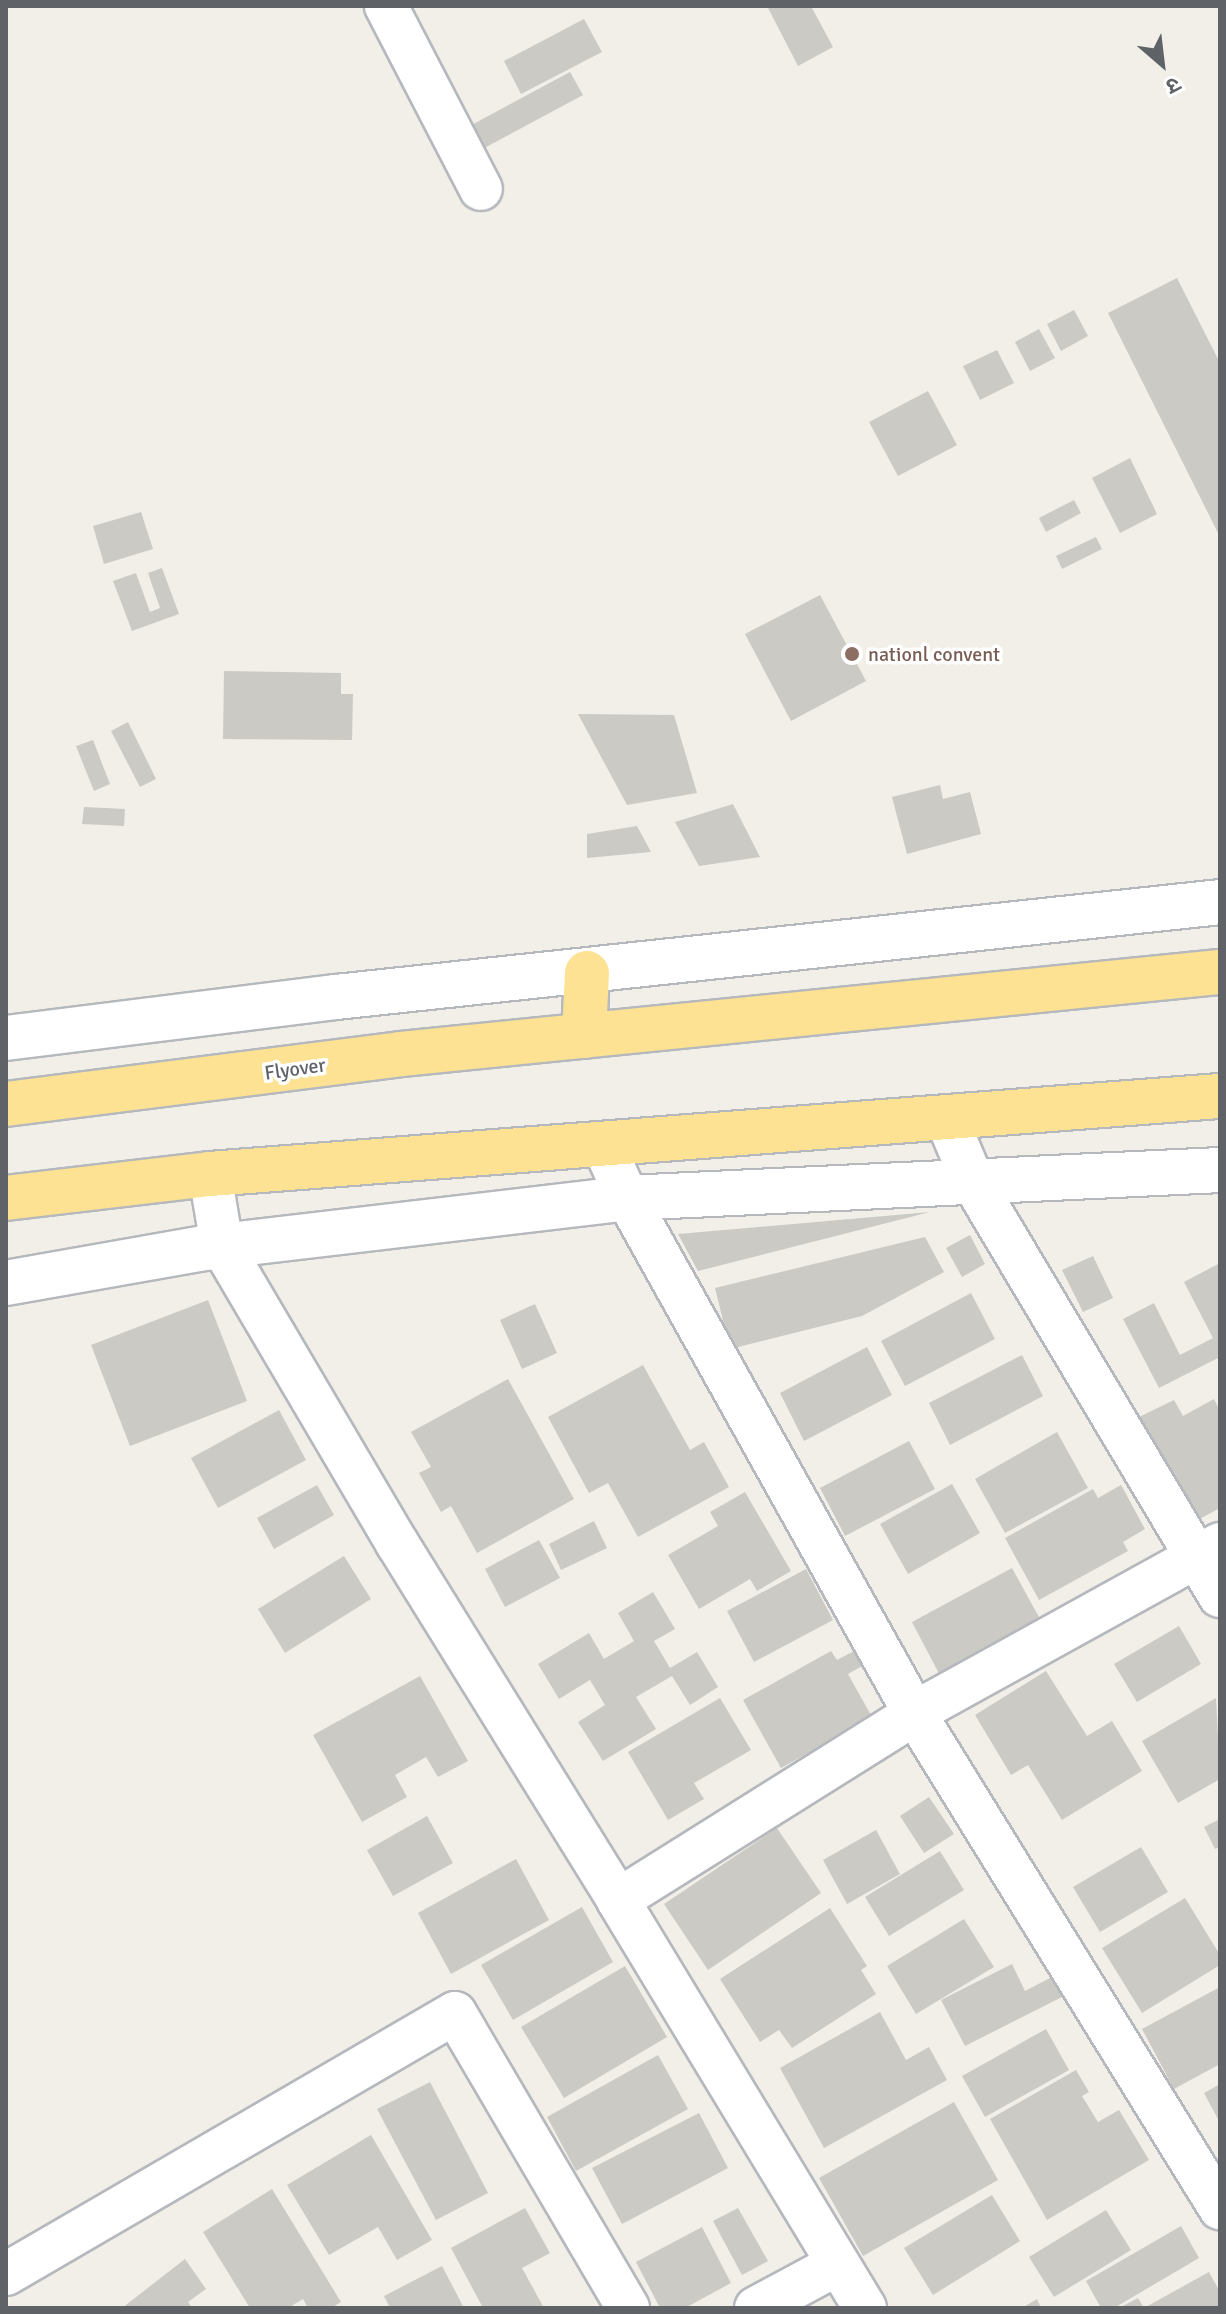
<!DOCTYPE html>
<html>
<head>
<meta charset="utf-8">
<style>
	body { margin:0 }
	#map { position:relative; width:1226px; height:2314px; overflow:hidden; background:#f1efe8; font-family:Signika,"Noto Sans Devanagari",sans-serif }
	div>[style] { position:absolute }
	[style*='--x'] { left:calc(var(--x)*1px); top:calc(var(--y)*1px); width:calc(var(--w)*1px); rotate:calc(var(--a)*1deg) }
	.building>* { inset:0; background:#cccac5 }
	.roads { filter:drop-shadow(2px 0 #b5b8bc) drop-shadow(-2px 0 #b5b8bc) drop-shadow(0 2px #b5b8bc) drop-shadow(0 -2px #b5b8bc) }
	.street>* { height:42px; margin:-21px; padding:0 21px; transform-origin:21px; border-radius:21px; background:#fff }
	.secondary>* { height:44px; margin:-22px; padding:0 22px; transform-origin:22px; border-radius:22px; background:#fff }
	.highway>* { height:44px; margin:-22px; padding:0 22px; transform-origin:22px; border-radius:22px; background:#fde293 }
	.dots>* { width:22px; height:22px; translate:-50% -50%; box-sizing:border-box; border:4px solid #fff; border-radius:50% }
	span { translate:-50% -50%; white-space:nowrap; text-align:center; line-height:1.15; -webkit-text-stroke:7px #fff; paint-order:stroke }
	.education-label { font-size:20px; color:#785e54 }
	.left { translate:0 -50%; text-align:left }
	.street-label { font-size:20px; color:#5f6368 }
	.frame { position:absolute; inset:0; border:8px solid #5f6368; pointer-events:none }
	.north { position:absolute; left:1122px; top:24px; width:80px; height:80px; -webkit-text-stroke:6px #fff; paint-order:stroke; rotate:152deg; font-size:22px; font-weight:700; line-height:32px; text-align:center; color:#5f6368 }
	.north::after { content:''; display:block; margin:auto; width:28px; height:36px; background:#5f6368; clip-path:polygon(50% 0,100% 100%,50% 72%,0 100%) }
</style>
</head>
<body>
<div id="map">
	<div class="building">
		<i style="clip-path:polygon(767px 6px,811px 6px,833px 47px,798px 66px)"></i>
		<i style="clip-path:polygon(584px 19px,602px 52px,521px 94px,504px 61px)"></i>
		<i style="clip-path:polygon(570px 72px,583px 95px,477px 152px,464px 129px)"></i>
		<i style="clip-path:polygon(1177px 278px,1220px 363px,1220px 537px,1108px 313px)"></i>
		<i style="clip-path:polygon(1074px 310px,1088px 336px,1061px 351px,1047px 324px)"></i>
		<i style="clip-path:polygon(1039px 329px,1055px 358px,1030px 371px,1015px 342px)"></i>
		<i style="clip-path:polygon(997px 350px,1014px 383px,980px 400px,963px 366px)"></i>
		<i style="clip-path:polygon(928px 391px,957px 445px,898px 476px,869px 422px)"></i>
		<i style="clip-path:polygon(1130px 458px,1157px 514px,1120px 533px,1092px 478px)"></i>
		<i style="clip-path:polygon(1074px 500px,1081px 513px,1046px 532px,1039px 518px)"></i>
		<i style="clip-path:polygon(141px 512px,153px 549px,104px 564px,93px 526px)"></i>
		<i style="clip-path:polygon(1096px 537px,1102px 549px,1062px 569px,1056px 556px)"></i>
		<i style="clip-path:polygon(162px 568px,179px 614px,132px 631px,113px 581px,136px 573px,150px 612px,160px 608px,148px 573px)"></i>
		<i style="clip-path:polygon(820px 595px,866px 681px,791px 721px,745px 634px)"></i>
		<i style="clip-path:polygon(224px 671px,341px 673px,341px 694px,353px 694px,352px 740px,223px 739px)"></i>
		<i style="clip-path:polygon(578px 714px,674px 715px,697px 793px,627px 805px)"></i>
		<i style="clip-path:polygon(128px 722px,156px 779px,140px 787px,111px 731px)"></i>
		<i style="clip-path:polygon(93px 740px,110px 784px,94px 791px,76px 746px)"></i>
		<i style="clip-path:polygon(940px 785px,943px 799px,970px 792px,981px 834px,907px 854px,892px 797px)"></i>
		<i style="clip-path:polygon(733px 804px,760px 857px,699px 866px,675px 822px)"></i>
		<i style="clip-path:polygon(84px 807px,125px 809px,124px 826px,82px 824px)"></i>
		<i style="clip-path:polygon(637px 826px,651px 852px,587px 858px,587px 834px)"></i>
		<i style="clip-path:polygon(930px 1212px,698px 1271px,678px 1234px)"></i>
		<i style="clip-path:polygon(970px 1235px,985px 1264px,962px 1277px,946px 1248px)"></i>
		<i style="clip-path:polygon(925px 1237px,944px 1272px,862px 1316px,730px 1349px,715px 1288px)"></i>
		<i style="clip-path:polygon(1093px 1256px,1113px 1298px,1083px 1312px,1062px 1270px)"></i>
		<i style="clip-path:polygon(1220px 1263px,1220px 1357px,1159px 1388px,1123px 1319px,1154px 1303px,1180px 1355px,1213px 1338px,1184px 1282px)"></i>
		<i style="clip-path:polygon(971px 1293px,995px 1339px,905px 1386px,881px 1341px)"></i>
		<i style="clip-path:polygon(208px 1300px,247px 1401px,130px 1446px,91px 1345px)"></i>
		<i style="clip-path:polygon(535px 1304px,557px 1353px,522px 1369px,500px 1320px)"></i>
		<i style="clip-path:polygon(867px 1347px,892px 1395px,804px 1441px,780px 1393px)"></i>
		<i style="clip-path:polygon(1022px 1355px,1043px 1396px,950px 1445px,929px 1403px)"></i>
		<i style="clip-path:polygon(643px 1365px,690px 1450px,704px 1442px,729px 1487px,638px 1537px,608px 1483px,589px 1493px,548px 1417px)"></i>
		<i style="clip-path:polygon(508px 1379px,574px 1499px,477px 1553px,451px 1506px,441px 1512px,419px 1473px,431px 1467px,411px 1432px)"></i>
		<i style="clip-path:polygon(1214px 1399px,1220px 1411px,1220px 1508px,1194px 1522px,1139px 1417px,1174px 1400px,1183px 1416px)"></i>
		<i style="clip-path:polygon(279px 1410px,306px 1460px,218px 1508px,191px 1458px)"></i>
		<i style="clip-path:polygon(1057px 1432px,1088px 1488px,1005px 1533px,975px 1479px)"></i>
		<i style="clip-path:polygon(909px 1441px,935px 1489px,845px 1536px,820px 1488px)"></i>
		<i style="clip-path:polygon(952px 1484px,980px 1533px,908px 1574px,880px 1524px)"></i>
		<i style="clip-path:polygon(317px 1485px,334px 1515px,274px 1549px,257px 1518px)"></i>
		<i style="clip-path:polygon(1121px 1485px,1145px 1529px,1123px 1542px,1128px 1551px,1039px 1600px,1005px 1538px,1093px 1489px,1098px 1498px)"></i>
		<i style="clip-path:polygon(745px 1492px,791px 1571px,757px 1591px,750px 1579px,699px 1609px,668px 1555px,718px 1526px,710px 1512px)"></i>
		<i style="clip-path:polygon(594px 1521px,607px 1548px,561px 1570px,549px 1544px)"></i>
		<i style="clip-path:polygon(539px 1540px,560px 1578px,505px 1607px,485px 1569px)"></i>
		<i style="clip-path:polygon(344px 1556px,371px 1599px,285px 1653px,258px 1609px)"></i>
		<i style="clip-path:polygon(1012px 1568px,1046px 1630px,945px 1685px,912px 1622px)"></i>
		<i style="clip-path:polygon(806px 1569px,833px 1620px,754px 1662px,727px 1611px)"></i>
		<i style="clip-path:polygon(653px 1592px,675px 1629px,654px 1641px,670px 1668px,697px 1652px,718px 1687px,690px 1705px,672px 1676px,636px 1697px,656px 1729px,603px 1761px,578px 1722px,605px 1705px,590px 1680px,559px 1699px,538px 1664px,589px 1633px,604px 1659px,634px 1641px,618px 1613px)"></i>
		<i style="clip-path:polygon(1179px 1626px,1201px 1664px,1137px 1702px,1114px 1664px)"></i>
		<i style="clip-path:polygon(831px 1651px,837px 1660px,854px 1651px,862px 1666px,848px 1674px,872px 1717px,781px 1768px,743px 1700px)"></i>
		<i style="clip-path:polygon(1046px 1671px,1087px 1736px,1112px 1721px,1142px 1771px,1062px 1820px,1028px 1765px,1011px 1775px,975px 1715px)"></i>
		<i style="clip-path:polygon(420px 1676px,468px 1761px,438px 1777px,426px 1757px,395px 1775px,407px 1797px,362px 1822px,313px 1735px)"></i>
		<i style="clip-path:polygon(720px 1698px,751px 1750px,694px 1783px,704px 1799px,668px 1820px,628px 1752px)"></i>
		<i style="clip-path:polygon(1216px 1698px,1220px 1779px,1178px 1803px,1142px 1741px)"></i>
		<i style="clip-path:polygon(929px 1797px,954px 1834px,924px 1853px,900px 1816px)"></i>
		<i style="clip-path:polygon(427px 1816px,453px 1863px,393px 1896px,367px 1850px)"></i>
		<i style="clip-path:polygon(1220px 1819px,1220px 1847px,1215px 1849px,1204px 1827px)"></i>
		<i style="clip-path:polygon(777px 1828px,821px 1893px,708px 1970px,664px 1904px)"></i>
		<i style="clip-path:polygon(876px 1830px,900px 1874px,847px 1904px,823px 1860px)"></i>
		<i style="clip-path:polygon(1141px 1847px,1168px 1892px,1100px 1932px,1073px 1887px)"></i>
		<i style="clip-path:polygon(940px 1851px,964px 1890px,889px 1936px,865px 1897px)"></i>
		<i style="clip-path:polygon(516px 1859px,549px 1920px,451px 1974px,418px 1913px)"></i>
		<i style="clip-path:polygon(1185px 1898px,1220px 1955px,1220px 1965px,1142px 2013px,1102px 1948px)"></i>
		<i style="clip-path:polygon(582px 1907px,613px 1962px,513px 2020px,481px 1965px)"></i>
		<i style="clip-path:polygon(830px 1908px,867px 1966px,861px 1970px,876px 1994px,792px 2048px,779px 2030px,760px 2042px,720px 1979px)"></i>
		<i style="clip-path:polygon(964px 1919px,994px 1967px,916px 2014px,887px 1966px)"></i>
		<i style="clip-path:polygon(1012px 1964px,1025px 1991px,1052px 1977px,1062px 1997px,965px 2046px,941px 2000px)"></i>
		<i style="clip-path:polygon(625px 1966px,667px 2037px,564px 2098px,521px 2027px)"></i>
		<i style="clip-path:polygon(1220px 1987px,1220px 2064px,1174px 2089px,1142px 2029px)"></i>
		<i style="clip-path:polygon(880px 2012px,906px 2060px,929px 2047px,947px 2080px,824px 2148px,780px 2068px)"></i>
		<i style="clip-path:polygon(1046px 2029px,1069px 2070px,985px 2117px,962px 2076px)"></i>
		<i style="clip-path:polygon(658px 2055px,688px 2109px,576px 2171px,547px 2117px)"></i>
		<i style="clip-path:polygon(1076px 2070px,1089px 2092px,1082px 2096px,1098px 2122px,1119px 2110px,1149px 2160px,1047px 2220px,990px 2119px)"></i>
		<i style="clip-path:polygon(430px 2082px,488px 2193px,436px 2220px,377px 2109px)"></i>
		<i style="clip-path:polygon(1220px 2084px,1220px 2123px,1204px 2093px)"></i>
		<i style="clip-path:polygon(954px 2102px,998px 2180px,863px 2256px,819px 2178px)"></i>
		<i style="clip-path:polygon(699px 2113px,728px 2168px,622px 2224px,592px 2168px)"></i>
		<i style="clip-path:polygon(371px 2135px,432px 2240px,397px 2260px,378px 2227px,329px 2255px,287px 2185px)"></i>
		<i style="clip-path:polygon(272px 2189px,341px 2302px,331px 2308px,308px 2308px,303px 2299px,288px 2308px,250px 2308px,203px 2232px)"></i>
		<i style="clip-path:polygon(992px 2195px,1020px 2241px,933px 2295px,904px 2248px)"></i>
		<i style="clip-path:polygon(525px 2208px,550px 2253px,522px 2268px,544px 2308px,483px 2308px,451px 2248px)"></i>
		<i style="clip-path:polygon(738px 2208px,768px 2261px,742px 2275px,713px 2221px)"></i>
		<i style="clip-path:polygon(1106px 2210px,1131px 2250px,1054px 2297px,1029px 2257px)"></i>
		<i style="clip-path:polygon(1181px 2226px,1199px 2258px,1114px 2308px,1101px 2308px,1086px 2281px)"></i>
		<i style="clip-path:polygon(702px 2227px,731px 2283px,685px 2308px,660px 2308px,636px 2262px)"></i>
		<i style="clip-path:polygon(185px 2259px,206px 2289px,188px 2302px,192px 2308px,122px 2308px)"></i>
		<i style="clip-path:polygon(442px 2266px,464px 2308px,390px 2308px,384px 2296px)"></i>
		<i style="clip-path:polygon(1209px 2272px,1220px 2292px,1220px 2308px,1144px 2308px)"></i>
		<i style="clip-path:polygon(1138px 2298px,1144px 2308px,1119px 2308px)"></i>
		<i style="clip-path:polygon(1037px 2299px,1041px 2308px,1022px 2308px)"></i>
	</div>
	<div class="roads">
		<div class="street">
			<i style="--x:386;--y:6;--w:206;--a:62.6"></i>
			<i style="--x:947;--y:1120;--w:67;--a:67.2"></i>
			<i style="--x:973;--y:1182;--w:482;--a:59.2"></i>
			<i style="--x:603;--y:1144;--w:59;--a:66"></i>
			<i style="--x:627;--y:1198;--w:591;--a:60.83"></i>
			<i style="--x:915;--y:1714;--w:581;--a:58.31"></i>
			<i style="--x:210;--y:1174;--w:73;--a:80.5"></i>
			<i style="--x:222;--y:1246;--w:345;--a:59.5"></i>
			<i style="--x:397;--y:1543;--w:420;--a:58.2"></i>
			<i style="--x:6;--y:2274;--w:519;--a:-30.17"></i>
			<i style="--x:455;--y:2013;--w:342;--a:59.6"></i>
			<i style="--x:756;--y:2308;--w:93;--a:-28.2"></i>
			<i style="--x:865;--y:2308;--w:477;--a:-121.2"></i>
			<i style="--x:618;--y:1900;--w:371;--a:-32.1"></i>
			<i style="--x:932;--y:1703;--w:329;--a:-28.9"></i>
		</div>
		<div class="secondary">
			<i style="--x:6;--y:1038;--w:333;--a:-7.1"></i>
			<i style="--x:336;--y:997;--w:889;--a:-6.13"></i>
			<i style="--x:6;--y:1283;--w:201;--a:-10"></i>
			<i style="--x:204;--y:1248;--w:426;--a:-6.7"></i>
			<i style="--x:627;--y:1198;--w:594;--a:-2.7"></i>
		</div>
		<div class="highway">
			<i style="--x:584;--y:1036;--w:63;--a:-87.3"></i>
			<i style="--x:6;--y:1104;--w:398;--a:-7.2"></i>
			<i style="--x:401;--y:1054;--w:823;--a:-5.72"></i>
			<i style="--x:6;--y:1198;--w:205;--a:-6.7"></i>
			<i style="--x:210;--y:1174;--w:1013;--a:-4.42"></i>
		</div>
	</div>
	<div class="dots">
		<i style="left:852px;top:654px;background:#8d6e63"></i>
	</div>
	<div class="education-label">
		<span class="left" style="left:868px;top:654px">nationl convent</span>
	</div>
	<div class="street-label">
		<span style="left:295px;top:1069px;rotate:-8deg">Flyover</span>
	</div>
	<div class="frame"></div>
	<div class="north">उ</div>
</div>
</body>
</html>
